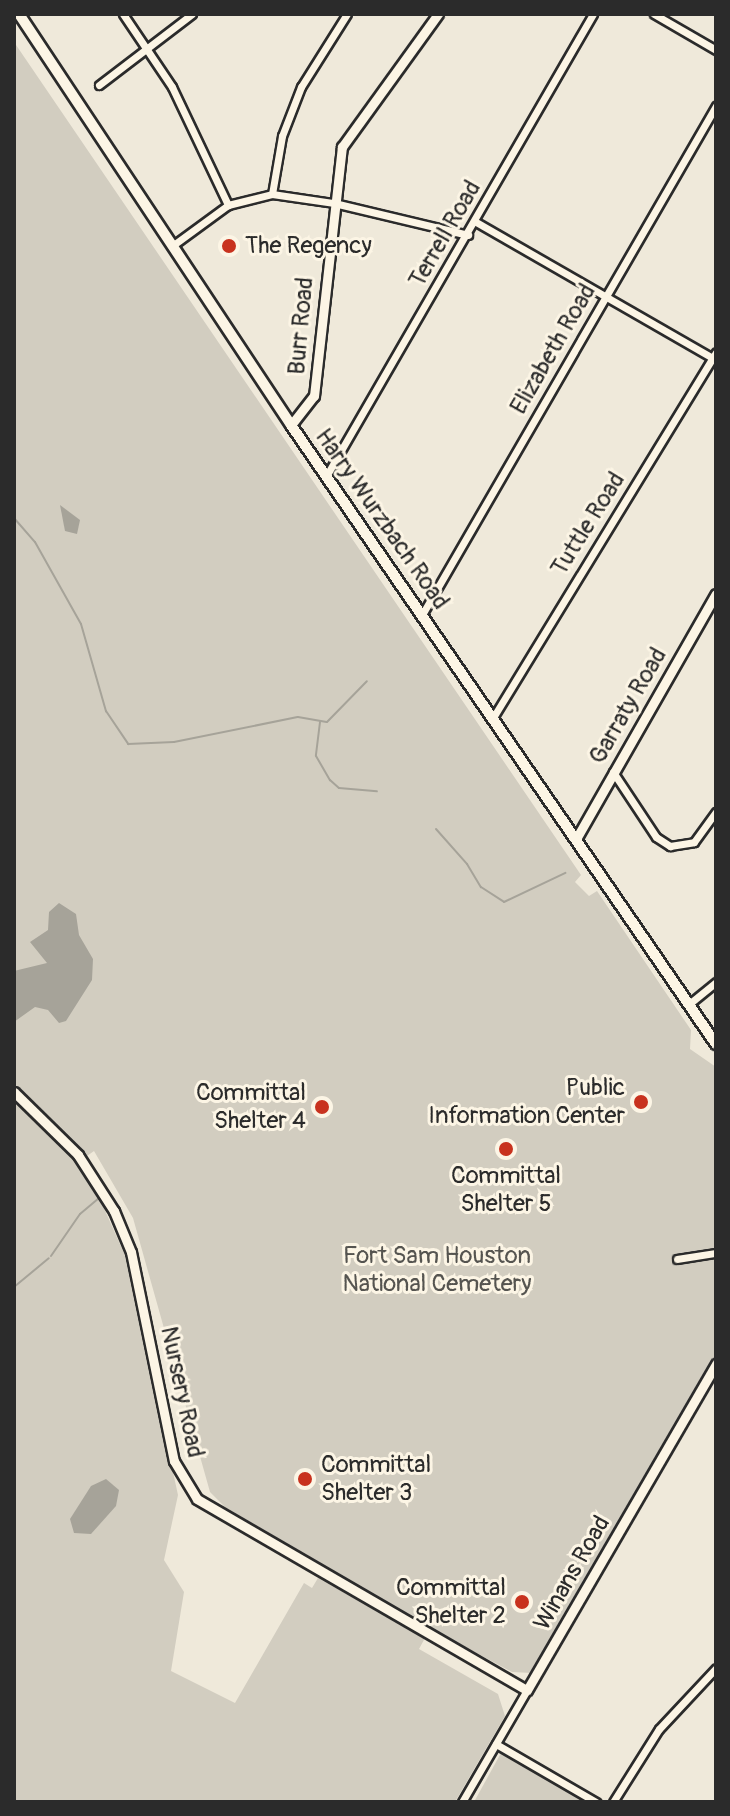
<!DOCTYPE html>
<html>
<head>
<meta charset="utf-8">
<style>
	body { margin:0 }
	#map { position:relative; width:730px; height:1816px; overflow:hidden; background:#efe9da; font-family:Pangolin,sans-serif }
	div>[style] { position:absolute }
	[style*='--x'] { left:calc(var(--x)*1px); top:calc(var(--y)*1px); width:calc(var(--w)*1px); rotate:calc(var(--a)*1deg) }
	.green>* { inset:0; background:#d2cdc0 }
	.water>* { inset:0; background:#a6a399 }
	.stream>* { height:2px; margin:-1px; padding:0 1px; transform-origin:1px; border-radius:1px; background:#a6a399 }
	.roads { filter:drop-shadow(2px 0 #2b2b2b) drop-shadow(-2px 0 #2b2b2b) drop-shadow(0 2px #2b2b2b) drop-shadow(0 -2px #2b2b2b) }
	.minor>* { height:7px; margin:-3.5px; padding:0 3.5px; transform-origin:3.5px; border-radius:3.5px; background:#fcf5e5 }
	.tertiary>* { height:9px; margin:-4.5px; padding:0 4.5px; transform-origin:4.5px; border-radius:4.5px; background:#fcf5e5 }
	.secondary>* { height:10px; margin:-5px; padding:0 5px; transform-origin:5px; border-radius:5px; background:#fcf5e5 }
	.dots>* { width:22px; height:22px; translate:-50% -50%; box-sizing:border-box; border:4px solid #fcf5e5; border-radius:50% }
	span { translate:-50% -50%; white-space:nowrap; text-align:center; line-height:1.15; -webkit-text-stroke:6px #fcf5e5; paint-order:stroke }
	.street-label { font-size:24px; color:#2b2b2b }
	.poi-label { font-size:24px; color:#2b2b2b }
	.left { translate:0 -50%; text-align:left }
	.right { translate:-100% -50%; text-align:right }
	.park-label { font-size:24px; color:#555450 }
	.frame { position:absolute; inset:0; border:16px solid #2b2b2b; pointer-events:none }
</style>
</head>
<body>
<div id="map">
	<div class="green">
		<i style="clip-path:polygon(14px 42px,581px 875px,575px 882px,589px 896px,597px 891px,691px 1030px,690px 1049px,716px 1067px,716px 1353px,532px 1673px,512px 1672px,430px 1628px,225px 1507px,210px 1492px,133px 1218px,94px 1151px,77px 1163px,99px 1197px,127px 1260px,178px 1495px,164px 1560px,184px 1592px,171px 1671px,235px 1703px,304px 1583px,312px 1588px,318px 1578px,425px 1638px,419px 1649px,498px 1694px,505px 1716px,455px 1802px,14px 1802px)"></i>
		<i style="clip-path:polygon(501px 1753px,585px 1802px,474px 1802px)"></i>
	</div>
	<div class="water">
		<i style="clip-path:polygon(60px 505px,80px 520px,77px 534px,65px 531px)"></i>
		<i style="clip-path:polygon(59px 903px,76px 914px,79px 935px,93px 959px,92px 980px,66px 1021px,59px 1023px,48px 1010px,35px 1007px,14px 1022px,14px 971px,47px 963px,30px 942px,48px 930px,49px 912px)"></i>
		<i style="clip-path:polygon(106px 1479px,119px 1490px,116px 1506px,91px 1534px,74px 1533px,70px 1519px,91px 1486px)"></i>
	</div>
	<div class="stream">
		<i style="--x:14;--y:518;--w:32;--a:49"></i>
		<i style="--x:35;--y:542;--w:94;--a:60.7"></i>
		<i style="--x:81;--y:624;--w:91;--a:74"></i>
		<i style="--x:106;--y:711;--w:40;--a:56"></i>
		<i style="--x:128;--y:744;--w:46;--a:-2.5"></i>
		<i style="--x:174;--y:742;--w:126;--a:-11.4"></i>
		<i style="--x:298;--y:717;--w:29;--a:10"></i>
		<i style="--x:327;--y:722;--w:57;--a:-45.7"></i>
		<i style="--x:320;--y:722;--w:34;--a:97"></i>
		<i style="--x:316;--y:756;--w:28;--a:60"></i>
		<i style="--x:330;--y:780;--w:12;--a:42"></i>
		<i style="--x:339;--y:788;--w:38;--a:5"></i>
		<i style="--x:436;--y:829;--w:47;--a:48.5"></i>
		<i style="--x:467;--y:864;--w:27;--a:59"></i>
		<i style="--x:481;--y:887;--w:27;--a:33"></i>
		<i style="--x:504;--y:902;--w:68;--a:-25.4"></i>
		<i style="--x:51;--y:1256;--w:51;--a:-55.4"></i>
		<i style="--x:80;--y:1214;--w:26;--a:-40"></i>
		<i style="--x:14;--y:1287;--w:45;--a:-39.6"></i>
		<i style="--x:469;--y:1802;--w:43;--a:-60.4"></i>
	</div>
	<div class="roads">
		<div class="minor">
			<i style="--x:123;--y:14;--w:88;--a:56.1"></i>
			<i style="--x:172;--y:87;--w:131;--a:64.6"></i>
			<i style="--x:654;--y:14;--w:72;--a:30.1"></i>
			<i style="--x:99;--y:85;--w:117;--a:-37.4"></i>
			<i style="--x:272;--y:194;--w:59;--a:-80.2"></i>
			<i style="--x:282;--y:136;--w:53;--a:-68.8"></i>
			<i style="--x:301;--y:87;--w:86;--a:-57.8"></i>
			<i style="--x:476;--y:222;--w:275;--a:29.9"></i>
			<i style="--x:172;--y:246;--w:69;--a:-36.2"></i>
			<i style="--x:228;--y:205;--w:45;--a:-14"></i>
			<i style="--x:272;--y:194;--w:63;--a:8.3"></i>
			<i style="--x:334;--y:203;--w:138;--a:13.4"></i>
			<i style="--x:328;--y:473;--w:530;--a:-60"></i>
			<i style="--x:423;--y:613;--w:586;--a:-59.98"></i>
			<i style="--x:494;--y:716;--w:426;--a:-58.6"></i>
			<i style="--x:613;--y:772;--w:78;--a:56.5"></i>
			<i style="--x:656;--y:837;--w:17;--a:33"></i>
			<i style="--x:670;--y:846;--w:24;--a:-9"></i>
			<i style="--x:694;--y:842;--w:37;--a:-54"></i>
			<i style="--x:689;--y:1004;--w:35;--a:-39"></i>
			<i style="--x:677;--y:1259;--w:39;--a:-9"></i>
			<i style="--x:496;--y:1744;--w:116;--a:30.1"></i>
			<i style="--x:462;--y:1802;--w:129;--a:-59.9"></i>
			<i style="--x:613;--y:1802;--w:86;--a:-57.8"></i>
			<i style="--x:659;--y:1729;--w:83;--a:-46.9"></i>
		</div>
		<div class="tertiary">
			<i style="--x:291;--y:425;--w:37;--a:-52"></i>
			<i style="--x:314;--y:396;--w:251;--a:-83.6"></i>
			<i style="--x:342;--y:147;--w:164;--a:-54.2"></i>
			<i style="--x:576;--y:839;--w:282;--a:-60.3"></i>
			<i style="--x:14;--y:1092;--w:90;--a:44.5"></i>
			<i style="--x:78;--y:1155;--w:67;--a:57.3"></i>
			<i style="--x:114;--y:1211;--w:44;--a:67.5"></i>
			<i style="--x:131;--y:1252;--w:213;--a:78.4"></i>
			<i style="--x:174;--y:1461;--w:44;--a:58.8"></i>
			<i style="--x:197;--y:1499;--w:381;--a:30.1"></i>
			<i style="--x:527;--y:1690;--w:377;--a:-59.9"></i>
		</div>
		<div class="secondary">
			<i style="--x:19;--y:14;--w:493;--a:56.5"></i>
			<i style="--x:291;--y:425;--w:751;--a:55.53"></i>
		</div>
	</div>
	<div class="dots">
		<i style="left:229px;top:246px;background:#c8321e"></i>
		<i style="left:641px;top:1102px;background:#c8321e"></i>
		<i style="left:322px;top:1107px;background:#c8321e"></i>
		<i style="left:506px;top:1149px;background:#c8321e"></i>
		<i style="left:305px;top:1479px;background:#c8321e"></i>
		<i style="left:522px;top:1602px;background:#c8321e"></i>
	</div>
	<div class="street-label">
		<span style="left:445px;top:234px;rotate:-60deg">Terrell Road</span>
		<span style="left:301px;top:326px;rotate:-85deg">Burr Road</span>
		<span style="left:553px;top:349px;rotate:-60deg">Elizabeth Road</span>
		<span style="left:382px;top:519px;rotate:55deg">Harry Wurzbach Road</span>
		<span style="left:588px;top:524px;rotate:-58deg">Tuttle Road</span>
		<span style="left:628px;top:706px;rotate:-60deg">Garraty Road</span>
		<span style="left:182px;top:1392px;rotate:78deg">Nursery Road</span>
		<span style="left:572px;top:1573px;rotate:-60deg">Winans Road</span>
	</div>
	<div class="poi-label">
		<span class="left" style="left:245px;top:246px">The Regency</span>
		<span class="right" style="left:625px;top:1102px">Public<br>Information Center</span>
		<span class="right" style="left:306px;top:1107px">Committal<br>Shelter 4</span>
		<span style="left:506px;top:1190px">Committal<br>Shelter 5</span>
		<span class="left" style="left:321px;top:1479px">Committal<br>Shelter 3</span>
		<span class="right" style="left:506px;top:1602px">Committal<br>Shelter 2</span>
	</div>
	<div class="park-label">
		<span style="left:437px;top:1270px">Fort Sam Houston<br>National Cemetery</span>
	</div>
	<div class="frame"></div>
</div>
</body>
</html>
